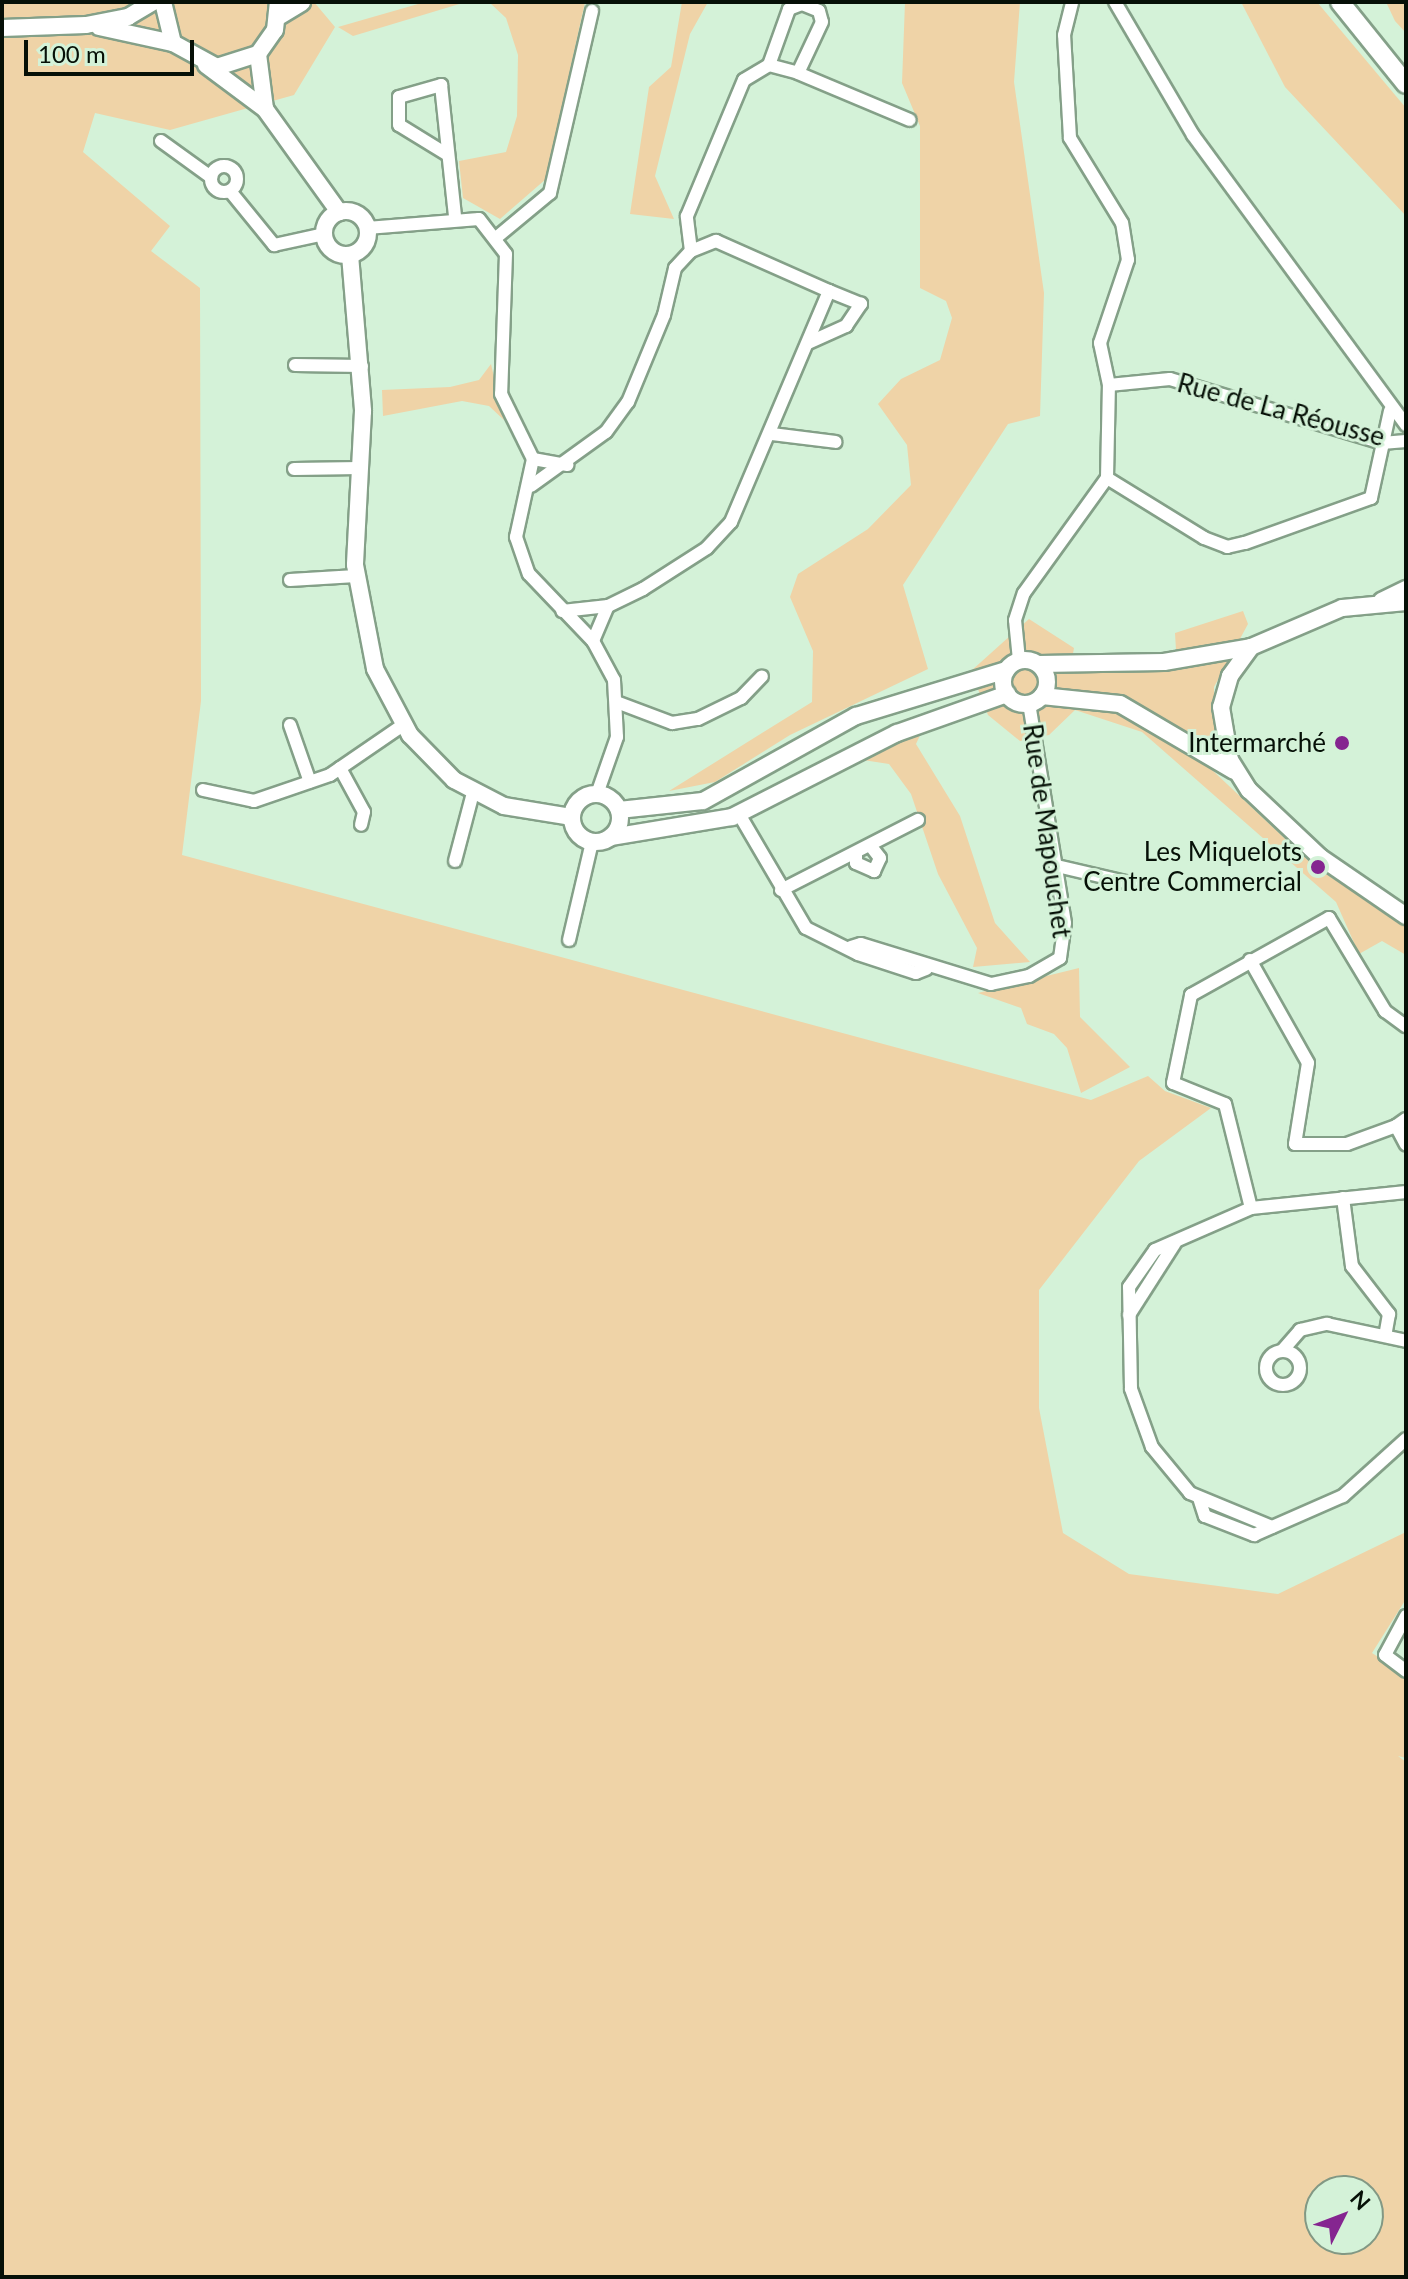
<!DOCTYPE html>
<html>
<head>
<meta charset="utf-8">
<style>
	body { margin:0 }
	#map { position:relative; width:1408px; height:2279px; overflow:hidden; background:#d4f2d8; font-family:Lato,sans-serif }
	div>[style] { position:absolute }
	[style*='--x'] { left:calc(var(--x)*1px); top:calc(var(--y)*1px); width:calc(var(--w)*1px); rotate:calc(var(--a)*1deg) }
	.green>* { inset:0; background:#efd3a7 }
	.roads { filter:drop-shadow(2px 0 #84a088) drop-shadow(-2px 0 #84a088) drop-shadow(0 2px #84a088) drop-shadow(0 -2px #84a088) }
	.minor>* { height:12px; margin:-6px; padding:0 6px; transform-origin:6px; border-radius:6px; background:#fff }
	.minor>.ring { margin:-6px; padding:0; box-sizing:content-box; background:none; border:12px solid #fff; border-radius:50% }
	.tertiary>* { height:14px; margin:-7px; padding:0 7px; transform-origin:7px; border-radius:7px; background:#fff }
	.secondary>* { height:16px; margin:-8px; padding:0 8px; transform-origin:8px; border-radius:8px; background:#fff }
	.secondary>.ring { margin:-8px; padding:0; box-sizing:content-box; background:none; border:16px solid #fff; border-radius:50% }
	.primary>* { height:18px; margin:-9px; padding:0 9px; transform-origin:9px; border-radius:9px; background:#fff }
	.dots>* { width:22px; height:22px; translate:-50% -50%; box-sizing:border-box; border:4px solid #d4f2d8; border-radius:50% }
	span { translate:-50% -50%; white-space:nowrap; text-align:center; line-height:1.15; -webkit-text-stroke:6px #d4f2d8; paint-order:stroke }
	.street-label { font-size:26px; color:#061007 }
	.poi-label { font-size:26px; color:#061007 }
	.right { translate:-100% -50%; text-align:right }
	.frame { position:absolute; inset:0; border:4px solid #061007; pointer-events:none }
	.north { position:absolute; left:1304px; top:2175px; width:80px; height:80px; box-sizing:border-box; background:#d4f2d8; border:2px solid #829884; border-radius:50%; rotate:48deg; font-size:22px; font-weight:700; line-height:32px; text-align:center; color:#061007 }
	.north::after { content:''; display:block; margin:auto; width:28px; height:36px; background:#852590; clip-path:polygon(50% 0,100% 100%,50% 72%,0 100%) }
	.scale { position:absolute; left:24px; top:40px; width:170px; height:36px; box-sizing:border-box; border:4px solid #061007; border-top:0; padding-left:10px; font-size:24px; line-height:28px; white-space:nowrap; color:#061007; -webkit-text-stroke:6px #d4f2d8; paint-order:stroke }
</style>
</head>
<body>
<div id="map">
	<div class="green">
		<i style="clip-path:polygon(evenodd,2px 2px,314px 2px,335px 27px,294px 95px,170px 130px,95px 113px,83px 152px,170px 226px,151px 251px,200px 288px,201px 701px,182px 855px,1091px 1100px,1148px 1076px,1165px 1091px,1211px 1108px,1139px 1161px,1039px 1290px,1039px 1408px,1063px 1533px,1129px 1574px,1278px 1594px,1406px 1532px,1406px 1599px,1372px 1653px,1406px 1675px,1406px 1758px,1398px 1756px,1406px 1762px,1406px 2277px,2px 2277px,2px 2px,1320px 2191px,1368px 2191px,1368px 2239px,1320px 2239px,1320px 2191px)"></i>
		<i style="clip-path:polygon(425px 2px,466px 2px,353px 36px,338px 27px)"></i>
		<i style="clip-path:polygon(489px 2px,585px 2px,546px 179px,500px 219px,463px 198px,459px 161px,506px 152px,517px 116px,518px 55px,506px 18px)"></i>
		<i style="clip-path:polygon(682px 2px,708px 2px,690px 34px,655px 176px,674px 219px,630px 214px,649px 87px,671px 67px)"></i>
		<i style="clip-path:polygon(905px 2px,1020px 2px,1014px 82px,1044px 293px,1040px 416px,1008px 424px,903px 585px,928px 669px,790px 735px,715px 782px,669px 791px,812px 702px,813px 651px,790px 597px,798px 574px,868px 529px,911px 485px,907px 445px,878px 404px,901px 379px,940px 360px,952px 318px,946px 301px,920px 288px,920px 126px,902px 83px)"></i>
		<i style="clip-path:polygon(1241px 2px,1317px 2px,1406px 108px,1406px 216px,1285px 87px)"></i>
		<i style="clip-path:polygon(1386px 2px,1406px 2px,1406px 33px,1395px 21px)"></i>
		<i style="clip-path:polygon(491px 364px,504px 420px,489px 406px,462px 401px,383px 416px,382px 390px,450px 387px,479px 380px)"></i>
		<i style="clip-path:polygon(1243px 611px,1248px 624px,1214px 687px,1215px 739px,1192px 751px,1316px 868px,1406px 924px,1406px 955px,1382px 941px,1359px 954px,1336px 902px,1142px 732px,1075px 710px,1049px 735px,1020px 741px,988px 715px,971px 671px,1029px 619px,1074px 648px,1070px 670px,1177px 667px,1175px 633px)"></i>
		<i style="clip-path:polygon(922px 731px,916px 744px,960px 816px,995px 923px,1030px 962px,973px 967px,977px 948px,938px 874px,911px 794px,889px 764px,863px 760px)"></i>
		<i style="clip-path:polygon(1079px 968px,1080px 1017px,1130px 1067px,1081px 1093px,1067px 1048px,1054px 1034px,1027px 1024px,1021px 1008px,978px 993px)"></i>
	</div>
	<div class="roads">
		<div class="minor">
			<i style="--x:1115;--y:2;--w:154;--a:59.6"></i>
			<i style="--x:1193;--y:135;--w:360;--a:53.7"></i>
			<i style="--x:769;--y:65;--w:30;--a:15"></i>
			<i style="--x:161;--y:141;--w:62;--a:35.8"></i>
			<i style="--x:448;--y:155;--w:57;--a:-148.5"></i>
			<i style="--x:399;--y:125;--w:28;--a:-90"></i>
			<i style="--x:399;--y:97;--w:44;--a:-15.9"></i>
			<i style="--x:441;--y:85;--w:133;--a:83.9"></i>
			<i class="ring" style="left:211px;top:166px;width:14px;height:14px"></i>
			<i style="--x:230;--y:191;--w:70;--a:50.8"></i>
			<i style="--x:274;--y:245;--w:51;--a:-12.4"></i>
			<i style="--x:367;--y:228;--w:112;--a:-4.6"></i>
			<i style="--x:479;--y:219;--w:44;--a:52.4"></i>
			<i style="--x:506;--y:254;--w:140;--a:92"></i>
			<i style="--x:501;--y:394;--w:72;--a:63.8"></i>
			<i style="--x:533;--y:459;--w:80;--a:102.3"></i>
			<i style="--x:516;--y:537;--w:39;--a:71"></i>
			<i style="--x:529;--y:574;--w:93;--a:46.3"></i>
			<i style="--x:593;--y:641;--w:44;--a:61.7"></i>
			<i style="--x:614;--y:680;--w:57;--a:87"></i>
			<i style="--x:617;--y:737;--w:60;--a:109.3"></i>
			<i style="--x:497;--y:237;--w:69;--a:-39.7"></i>
			<i style="--x:550;--y:193;--w:187;--a:-77"></i>
			<i style="--x:691;--y:251;--w:35;--a:-97"></i>
			<i style="--x:687;--y:216;--w:147;--a:-67.3"></i>
			<i style="--x:744;--y:80;--w:29;--a:-31"></i>
			<i style="--x:769;--y:65;--w:59;--a:-70.3"></i>
			<i style="--x:789;--y:9;--w:14;--a:-21"></i>
			<i style="--x:802;--y:4;--w:18;--a:22"></i>
			<i style="--x:819;--y:11;--w:11;--a:75"></i>
			<i style="--x:822;--y:22;--w:56;--a:115.2"></i>
			<i style="--x:798;--y:73;--w:121;--a:22.8"></i>
			<i style="--x:808;--y:343;--w:42;--a:-24.1"></i>
			<i style="--x:846;--y:326;--w:27;--a:-56"></i>
			<i style="--x:861;--y:304;--w:35;--a:-158"></i>
			<i style="--x:295;--y:365;--w:67;--a:0.9"></i>
			<i style="--x:1109;--y:385;--w:61;--a:-5.6"></i>
			<i style="--x:1170;--y:379;--w:221;--a:16.8"></i>
			<i style="--x:1382;--y:443;--w:24;--a:-5"></i>
			<i style="--x:772;--y:434;--w:64;--a:7.1"></i>
			<i style="--x:533;--y:459;--w:35;--a:10"></i>
			<i style="--x:294;--y:469;--w:66;--a:-0.9"></i>
			<i style="--x:1107;--y:478;--w:114;--a:31.7"></i>
			<i style="--x:1204;--y:538;--w:25;--a:21"></i>
			<i style="--x:1227;--y:547;--w:18;--a:-13"></i>
			<i style="--x:1245;--y:543;--w:134;--a:-19.7"></i>
			<i style="--x:1371;--y:498;--w:89;--a:-77.7"></i>
			<i style="--x:531;--y:486;--w:92;--a:-35.8"></i>
			<i style="--x:606;--y:432;--w:37;--a:-54"></i>
			<i style="--x:628;--y:402;--w:94;--a:-67.5"></i>
			<i style="--x:664;--y:315;--w:48;--a:-76.8"></i>
			<i style="--x:675;--y:268;--w:23;--a:-47"></i>
			<i style="--x:691;--y:251;--w:27;--a:-22"></i>
			<i style="--x:716;--y:241;--w:124;--a:23.9"></i>
			<i style="--x:829;--y:291;--w:251;--a:113"></i>
			<i style="--x:731;--y:522;--w:35;--a:133"></i>
			<i style="--x:707;--y:548;--w:76;--a:147.4"></i>
			<i style="--x:643;--y:589;--w:39;--a:154"></i>
			<i style="--x:608;--y:606;--w:46;--a:173.8"></i>
			<i style="--x:290;--y:580;--w:66;--a:-3.5"></i>
			<i style="--x:593;--y:641;--w:38;--a:-67"></i>
			<i style="--x:1019;--y:660;--w:40;--a:-95.7"></i>
			<i style="--x:1015;--y:620;--w:28;--a:-72"></i>
			<i style="--x:1024;--y:593;--w:142;--a:-54.2"></i>
			<i style="--x:1107;--y:478;--w:93;--a:-88.8"></i>
			<i style="--x:1109;--y:385;--w:43;--a:-102.1"></i>
			<i style="--x:1100;--y:343;--w:88;--a:-71.4"></i>
			<i style="--x:1128;--y:260;--w:37;--a:-99"></i>
			<i style="--x:1122;--y:223;--w:100;--a:-121.5"></i>
			<i style="--x:1070;--y:138;--w:103;--a:-93.3"></i>
			<i style="--x:1064;--y:35;--w:34;--a:-76"></i>
			<i style="--x:619;--y:703;--w:57;--a:20.7"></i>
			<i style="--x:672;--y:723;--w:26;--a:-9"></i>
			<i style="--x:698;--y:719;--w:48;--a:-26"></i>
			<i style="--x:741;--y:698;--w:30;--a:-46"></i>
			<i style="--x:290;--y:725;--w:60;--a:70.7"></i>
			<i style="--x:340;--y:768;--w:50;--a:61.4"></i>
			<i style="--x:364;--y:812;--w:13;--a:103"></i>
			<i style="--x:203;--y:790;--w:52;--a:12.2"></i>
			<i style="--x:254;--y:801;--w:80;--a:-18.9"></i>
			<i style="--x:330;--y:775;--w:88;--a:-34.4"></i>
			<i style="--x:739;--y:814;--w:132;--a:59.6"></i>
			<i style="--x:806;--y:928;--w:58;--a:26.6"></i>
			<i style="--x:858;--y:954;--w:61;--a:18.1"></i>
			<i style="--x:916;--y:973;--w:11;--a:-22"></i>
			<i style="--x:856;--y:854;--w:9;--a:90"></i>
			<i style="--x:856;--y:863;--w:20;--a:24"></i>
			<i style="--x:874;--y:871;--w:14;--a:-65"></i>
			<i style="--x:880;--y:858;--w:16;--a:-128"></i>
			<i style="--x:455;--y:861;--w:70;--a:-75.2"></i>
			<i style="--x:1057;--y:866;--w:83;--a:13.2"></i>
			<i style="--x:781;--y:890;--w:154;--a:-27.1"></i>
			<i style="--x:569;--y:940;--w:101;--a:-76.8"></i>
			<i style="--x:851;--y:947;--w:10;--a:-17"></i>
			<i style="--x:861;--y:944;--w:136;--a:17.1"></i>
			<i style="--x:991;--y:984;--w:39;--a:-12"></i>
			<i style="--x:1029;--y:976;--w:36;--a:-30"></i>
			<i style="--x:1060;--y:958;--w:35;--a:-82"></i>
			<i style="--x:1065;--y:923;--w:222;--a:-99.3"></i>
			<i style="--x:1250;--y:960;--w:118;--a:60.6"></i>
			<i style="--x:1308;--y:1063;--w:82;--a:99.1"></i>
			<i style="--x:1295;--y:1144;--w:52;--a:0"></i>
			<i style="--x:1347;--y:1144;--w:52;--a:-20.2"></i>
			<i style="--x:1406;--y:1119;--w:12;--a:145"></i>
			<i style="--x:1396;--y:1126;--w:21;--a:62"></i>
			<i style="--x:1343;--y:1198;--w:69;--a:82.5"></i>
			<i style="--x:1352;--y:1266;--w:61;--a:52.4"></i>
			<i style="--x:1389;--y:1314;--w:22;--a:100"></i>
			<i style="--x:1251;--y:1208;--w:107;--a:-104"></i>
			<i style="--x:1225;--y:1104;--w:56;--a:-158"></i>
			<i style="--x:1173;--y:1083;--w:90;--a:-78.4"></i>
			<i style="--x:1191;--y:995;--w:158;--a:-29.2"></i>
			<i style="--x:1329;--y:918;--w:109;--a:58.9"></i>
			<i style="--x:1385;--y:1011;--w:26;--a:36"></i>
			<i style="--x:1129;--y:1315;--w:85;--a:-57.4"></i>
			<i class="ring" style="left:1266px;top:1351px;width:22px;height:22px"></i>
			<i style="--x:1282;--y:1351;--w:28;--a:-49"></i>
			<i style="--x:1300;--y:1330;--w:28;--a:-13"></i>
			<i style="--x:1327;--y:1324;--w:81;--a:12.1"></i>
			<i style="--x:1199;--y:1498;--w:19;--a:72"></i>
			<i style="--x:1205;--y:1516;--w:53;--a:21.2"></i>
			<i style="--x:1254;--y:1535;--w:97;--a:-23.7"></i>
			<i style="--x:1343;--y:1496;--w:85;--a:-42.1"></i>
			<i style="--x:1272;--y:1527;--w:89;--a:-157.5"></i>
			<i style="--x:1190;--y:1493;--w:60;--a:-129.6"></i>
			<i style="--x:1152;--y:1447;--w:62;--a:-109.9"></i>
			<i style="--x:1131;--y:1389;--w:102;--a:-91.1"></i>
			<i style="--x:1129;--y:1287;--w:45;--a:-54.9"></i>
			<i style="--x:1155;--y:1250;--w:105;--a:-23.6"></i>
			<i style="--x:1251;--y:1208;--w:156;--a:-5.9"></i>
			<i style="--x:1406;--y:1616;--w:44;--a:118.3"></i>
			<i style="--x:1385;--y:1655;--w:26;--a:37"></i>
		</div>
		<div class="tertiary">
			<i style="--x:1381;--y:600;--w:28;--a:-26"></i>
		</div>
		<div class="secondary">
			<i style="--x:163;--y:2;--w:42;--a:76.3"></i>
			<i style="--x:173;--y:43;--w:50;--a:28.6"></i>
			<i style="--x:217;--y:67;--w:43;--a:-17.6"></i>
			<i style="--x:258;--y:54;--w:29;--a:-55"></i>
			<i style="--x:275;--y:30;--w:28;--a:-84"></i>
			<i style="--x:99;--y:27;--w:76;--a:12.2"></i>
			<i style="--x:2;--y:28;--w:84;--a:-2"></i>
			<i style="--x:86;--y:25;--w:43;--a:-10.8"></i>
			<i style="--x:128;--y:17;--w:29;--a:-31"></i>
			<i style="--x:258;--y:54;--w:55;--a:82.7"></i>
			<i style="--x:206;--y:65;--w:74;--a:36.7"></i>
			<i style="--x:265;--y:109;--w:127;--a:54.3"></i>
			<i class="ring" style="left:324px;top:211px;width:28px;height:28px"></i>
			<i style="--x:350;--y:255;--w:157;--a:85.2"></i>
			<i style="--x:363;--y:411;--w:154;--a:93"></i>
			<i style="--x:355;--y:565;--w:106;--a:79.1"></i>
			<i style="--x:375;--y:669;--w:75;--a:62.1"></i>
			<i style="--x:410;--y:735;--w:63;--a:45.6"></i>
			<i style="--x:454;--y:780;--w:56;--a:27.5"></i>
			<i style="--x:504;--y:806;--w:69;--a:9.2"></i>
			<i style="--x:1406;--y:602;--w:64;--a:174.6"></i>
			<i style="--x:1342;--y:608;--w:99;--a:156.8"></i>
			<i style="--x:1251;--y:647;--w:36;--a:126"></i>
			<i style="--x:1230;--y:676;--w:32;--a:106"></i>
			<i style="--x:1221;--y:707;--w:54;--a:80.4"></i>
			<i style="--x:1230;--y:760;--w:36;--a:58"></i>
			<i style="--x:1249;--y:790;--w:98;--a:43.3"></i>
			<i style="--x:1320;--y:857;--w:104;--a:34.5"></i>
			<i class="ring" style="left:1003px;top:660px;width:28px;height:28px"></i>
			<i style="--x:1039;--y:664;--w:125;--a:-0.9"></i>
			<i style="--x:1164;--y:662;--w:88;--a:-9.8"></i>
			<i style="--x:1042;--y:696;--w:78;--a:5.9"></i>
			<i style="--x:1120;--y:704;--w:132;--a:30.4"></i>
			<i class="ring" style="left:572px;top:794px;width:32px;height:32px"></i>
			<i style="--x:619;--y:810;--w:84;--a:-6.1"></i>
			<i style="--x:703;--y:801;--w:175;--a:-29.1"></i>
			<i style="--x:856;--y:716;--w:157;--a:-17"></i>
			<i style="--x:611;--y:837;--w:123;--a:-9.4"></i>
			<i style="--x:732;--y:817;--w:185;--a:-27"></i>
			<i style="--x:897;--y:733;--w:117;--a:-19.5"></i>
		</div>
		<div class="primary">
			<i style="--x:1340;--y:2;--w:105;--a:51.2"></i>
			<i style="--x:278;--y:16;--w:27;--a:-31"></i>
		</div>
	</div>
	<div class="dots">
		<i style="left:1342px;top:743px;background:#852590"></i>
		<i style="left:1318px;top:867px;background:#852590"></i>
	</div>
	<div class="street-label">
		<span style="left:1281px;top:410px;rotate:15deg">Rue de La Réousse</span>
		<span style="left:1047px;top:831px;rotate:82deg">Rue de Mapouchet</span>
	</div>
	<div class="poi-label">
		<span class="right" style="left:1326px;top:743px">Intermarché</span>
		<span class="right" style="left:1302px;top:867px">Les Miquelots<br>Centre Commercial</span>
	</div>
	<div class="frame"></div>
	<div class="north">N</div>
	<div class="scale">100 m</div>
</div>
</body>
</html>
